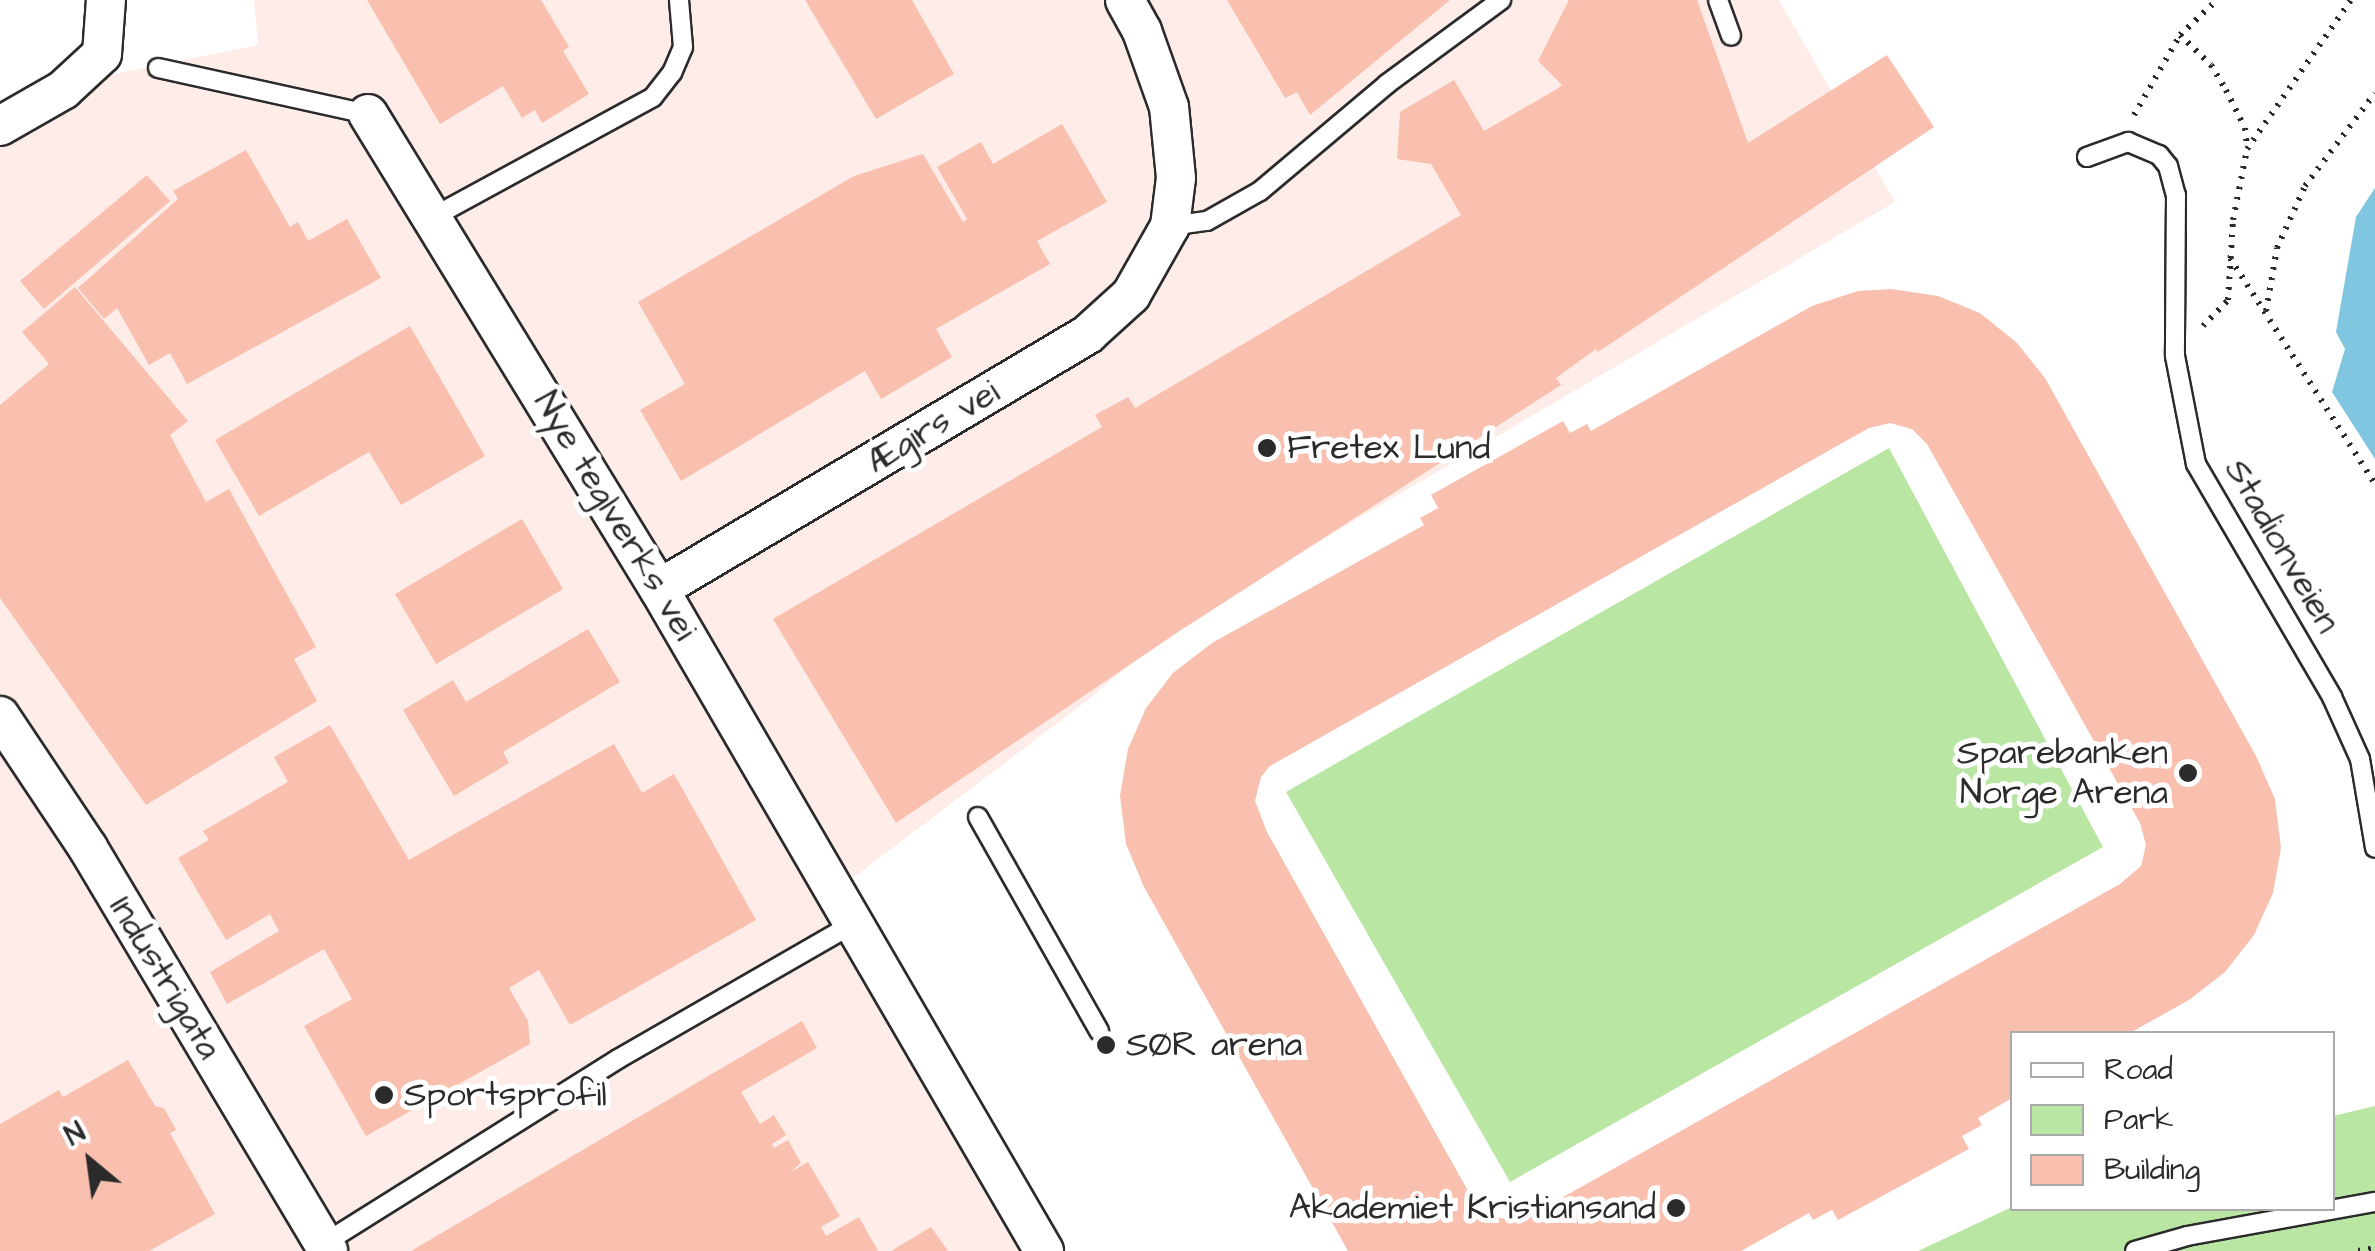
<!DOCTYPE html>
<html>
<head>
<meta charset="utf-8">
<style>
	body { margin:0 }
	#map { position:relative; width:2375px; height:1251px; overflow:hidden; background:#fff; font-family:"Architects Daughter",sans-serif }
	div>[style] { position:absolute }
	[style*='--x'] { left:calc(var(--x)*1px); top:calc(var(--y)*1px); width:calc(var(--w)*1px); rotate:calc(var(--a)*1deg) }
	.built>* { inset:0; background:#fdece7 }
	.green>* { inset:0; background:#b9e6a3 }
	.water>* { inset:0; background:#80c6e1 }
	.building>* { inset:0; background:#f9bfaf }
	.path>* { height:6px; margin-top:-3px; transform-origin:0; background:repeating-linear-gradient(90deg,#2b2b2b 0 2.5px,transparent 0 10.5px) }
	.roads { filter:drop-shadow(2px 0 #2b2b2b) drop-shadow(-2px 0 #2b2b2b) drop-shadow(0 2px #2b2b2b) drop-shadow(0 -2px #2b2b2b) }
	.lane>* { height:18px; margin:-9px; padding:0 9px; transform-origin:9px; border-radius:9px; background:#fff }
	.street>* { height:38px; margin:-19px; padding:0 19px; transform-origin:19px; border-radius:19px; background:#fff }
	.dots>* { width:28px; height:28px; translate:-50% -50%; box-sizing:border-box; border:5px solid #fff; border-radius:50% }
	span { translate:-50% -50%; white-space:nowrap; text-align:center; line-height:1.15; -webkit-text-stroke:10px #fff; paint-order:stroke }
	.street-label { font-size:35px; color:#2b2b2b }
	.poi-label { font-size:35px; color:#2b2b2b }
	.left { translate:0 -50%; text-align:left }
	.right { translate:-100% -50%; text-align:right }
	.legend { position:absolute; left:2010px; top:1031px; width:325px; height:180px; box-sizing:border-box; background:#fff; border:2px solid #aaa; margin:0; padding:12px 18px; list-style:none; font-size:30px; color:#2b2b2b }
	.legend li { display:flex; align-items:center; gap:20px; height:50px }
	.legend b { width:50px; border:2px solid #aaa }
	.north { position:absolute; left:40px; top:1111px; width:100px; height:100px; -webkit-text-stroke:8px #fff; paint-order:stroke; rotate:331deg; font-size:28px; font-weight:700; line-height:40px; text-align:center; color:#2b2b2b }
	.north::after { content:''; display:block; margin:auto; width:35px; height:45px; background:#2b2b2b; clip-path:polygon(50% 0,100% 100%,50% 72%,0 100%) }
</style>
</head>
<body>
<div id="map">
	<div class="built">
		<i style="clip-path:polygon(254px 0,1779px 0,1895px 202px,1172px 628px,1089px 699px,841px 887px,1065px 1251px,0 1251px,0 107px,24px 92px,258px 45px)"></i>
	</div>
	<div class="green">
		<i style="clip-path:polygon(1889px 448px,2103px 847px,1510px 1182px,1286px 792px)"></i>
		<i style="clip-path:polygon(2375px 1106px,2375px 1251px,1918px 1251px,2012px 1207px,2332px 1208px,2333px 1116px)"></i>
	</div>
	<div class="water">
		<i style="clip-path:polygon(2375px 188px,2375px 459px,2332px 392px,2345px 349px,2336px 332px,2356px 217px)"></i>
	</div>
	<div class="building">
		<i style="clip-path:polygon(367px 0,541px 0,569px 47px,563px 51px,589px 94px,542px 123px,535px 110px,522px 118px,503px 86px,440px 124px)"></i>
		<i style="clip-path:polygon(805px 0,912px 0,954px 74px,876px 119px)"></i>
		<i style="clip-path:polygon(1227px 0,1450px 0,1310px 115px,1297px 92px,1285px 98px)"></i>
		<i style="clip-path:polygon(1569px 0,1697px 0,1748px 143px,1887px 55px,1934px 127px,1598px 352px,1596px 349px,1556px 378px,1561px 385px,1178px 632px,896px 823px,773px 619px,1102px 427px,1095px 415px,1128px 397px,1135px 408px,1461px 215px,1431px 164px,1397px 159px,1400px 112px,1454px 80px,1484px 131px,1557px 89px,1562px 85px,1538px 61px)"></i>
		<i style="clip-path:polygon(1062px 124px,1107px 202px,1037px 241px,1050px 264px,936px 329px,952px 357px,881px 399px,865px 371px,681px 481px,640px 410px,685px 384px,638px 302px,854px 176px,923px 154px,963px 222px,967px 219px,937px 167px,981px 142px,993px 164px)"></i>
		<i style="clip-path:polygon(246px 150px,290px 227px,298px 222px,308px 241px,347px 219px,381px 278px,187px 384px,170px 353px,149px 365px,117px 308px,104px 319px,78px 288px,178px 199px,173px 191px)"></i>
		<i style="clip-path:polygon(147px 175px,170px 201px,44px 309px,20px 281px)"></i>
		<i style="clip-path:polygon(75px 287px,188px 421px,170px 435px,206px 502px,229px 489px,316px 647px,294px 659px,317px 701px,146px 805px,0 598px,0 405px,49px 364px,22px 332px)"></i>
		<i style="clip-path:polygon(evenodd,1891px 289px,1938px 296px,1980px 313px,2017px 343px,2045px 378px,2256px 756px,2275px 799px,2281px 848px,2273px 893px,2254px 935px,2225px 972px,2189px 1000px,2128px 1034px,2012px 1034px,2012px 1098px,1978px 1118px,1982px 1125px,1962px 1136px,1969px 1149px,1838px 1220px,1832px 1210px,1813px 1220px,1809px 1213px,1741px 1251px,1348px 1251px,1144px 887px,1126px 844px,1120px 796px,1128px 749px,1146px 708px,1173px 673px,1212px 643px,1424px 525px,1420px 518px,1438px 508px,1431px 495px,1563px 421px,1570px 433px,1587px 424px,1591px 431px,1812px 306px,1858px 291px,1891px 289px,1890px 423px,1912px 429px,1927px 444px,2140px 823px,2146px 845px,2141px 866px,2120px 884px,1533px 1214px,1510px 1220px,1487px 1215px,1472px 1198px,1267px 832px,1255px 801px,1261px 777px,1270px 766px,1869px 428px,1890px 423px)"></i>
		<i style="clip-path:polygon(410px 326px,485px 456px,401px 505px,369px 452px,259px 516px,215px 440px)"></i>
		<i style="clip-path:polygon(522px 519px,563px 589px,436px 664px,395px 594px)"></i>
		<i style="clip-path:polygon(588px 629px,620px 682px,503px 752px,509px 763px,454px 796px,403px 710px,453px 680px,466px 702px)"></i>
		<i style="clip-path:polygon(330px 725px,409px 860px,614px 744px,642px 793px,674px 774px,756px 920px,570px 1025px,539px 970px,509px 988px,528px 1021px,530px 1044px,366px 1136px,304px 1026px,352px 999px,324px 949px,227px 1004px,210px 972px,279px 931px,270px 914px,226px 940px,178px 858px,209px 840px,203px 831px,288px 782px,274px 757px)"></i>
		<i style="clip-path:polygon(802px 1021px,817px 1048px,741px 1092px,760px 1124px,774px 1115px,786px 1135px,772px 1144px,774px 1148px,788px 1140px,801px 1163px,789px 1173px,808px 1162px,840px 1216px,821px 1227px,826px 1236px,859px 1217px,878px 1251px,411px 1251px)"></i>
		<i style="clip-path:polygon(128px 1060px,155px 1106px,164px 1108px,176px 1130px,170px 1133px,215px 1214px,149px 1251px,0 1251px,0 1124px,59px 1090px,63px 1097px)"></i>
		<i style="clip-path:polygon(931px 1227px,948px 1251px,891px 1251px)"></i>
	</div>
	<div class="path">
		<i style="--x:2180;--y:35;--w:43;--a:44.1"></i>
		<i style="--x:2211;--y:65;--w:29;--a:59"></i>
		<i style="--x:2226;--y:90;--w:42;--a:63.4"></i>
		<i style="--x:2245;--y:128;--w:19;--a:84"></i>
		<i style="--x:2134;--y:115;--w:92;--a:-60.1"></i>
		<i style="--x:2180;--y:35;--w:51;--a:-43.4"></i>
		<i style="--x:2230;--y:258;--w:269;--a:57.3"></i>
		<i style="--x:2266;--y:311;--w:64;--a:-80.1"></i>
		<i style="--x:2277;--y:248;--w:68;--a:-65.7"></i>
		<i style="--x:2305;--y:186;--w:116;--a:-53"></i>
		<i style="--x:2203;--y:326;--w:36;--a:-46"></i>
		<i style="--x:2228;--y:300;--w:80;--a:-86.4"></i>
		<i style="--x:2233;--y:220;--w:72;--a:-78.8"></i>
		<i style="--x:2247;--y:149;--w:182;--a:-55.1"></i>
		<i style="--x:2358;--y:1251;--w:17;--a:-10"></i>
	</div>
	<div class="roads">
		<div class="lane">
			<i style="--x:1718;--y:0;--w:38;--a:70"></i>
			<i style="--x:158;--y:68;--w:215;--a:12.4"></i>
			<i style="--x:2087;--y:157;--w:44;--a:-20.1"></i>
			<i style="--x:2128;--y:142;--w:34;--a:23"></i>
			<i style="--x:2159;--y:155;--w:14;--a:51"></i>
			<i style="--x:2168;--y:166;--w:30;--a:75"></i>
			<i style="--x:2176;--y:195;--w:161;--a:90.4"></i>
			<i style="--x:2175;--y:356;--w:110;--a:79"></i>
			<i style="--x:2196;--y:464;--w:270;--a:59.7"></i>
			<i style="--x:2332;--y:697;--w:68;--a:65.7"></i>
			<i style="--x:2360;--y:759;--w:90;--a:80.4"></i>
			<i style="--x:435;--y:216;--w:248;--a:-28.6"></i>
			<i style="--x:653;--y:97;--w:31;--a:-52"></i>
			<i style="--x:672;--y:73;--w:28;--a:-67"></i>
			<i style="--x:683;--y:47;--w:47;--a:-94.9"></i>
			<i style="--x:1170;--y:226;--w:37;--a:-8"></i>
			<i style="--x:1207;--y:221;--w:61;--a:-29.5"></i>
			<i style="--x:1260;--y:191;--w:166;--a:-40.1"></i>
			<i style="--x:1387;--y:84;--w:142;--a:-36.4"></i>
			<i style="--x:978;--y:817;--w:246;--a:60.5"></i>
			<i style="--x:323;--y:1244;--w:348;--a:-32.1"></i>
			<i style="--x:618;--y:1059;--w:271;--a:-29.9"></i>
			<i style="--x:2135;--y:1251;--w:54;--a:-16.1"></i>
			<i style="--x:2187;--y:1236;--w:191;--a:-10.3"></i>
		</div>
		<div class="street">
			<i style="--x:368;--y:114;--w:557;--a:58.51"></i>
			<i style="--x:659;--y:589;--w:766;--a:59.82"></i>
			<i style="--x:0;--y:126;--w:73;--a:-29.7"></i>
			<i style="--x:63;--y:90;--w:53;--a:-42.7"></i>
			<i style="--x:102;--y:54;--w:54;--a:-85.8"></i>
			<i style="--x:659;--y:589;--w:499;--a:-30.7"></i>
			<i style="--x:1088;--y:334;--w:58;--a:-42.2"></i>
			<i style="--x:1131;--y:295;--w:79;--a:-60.5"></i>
			<i style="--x:1170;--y:226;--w:48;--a:-82.9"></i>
			<i style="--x:1176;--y:178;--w:71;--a:-95.6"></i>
			<i style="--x:1169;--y:107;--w:81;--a:-109.6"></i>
			<i style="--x:1142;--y:31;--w:35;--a:-119"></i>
			<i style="--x:0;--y:716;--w:159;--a:56.3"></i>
			<i style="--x:88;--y:848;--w:469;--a:59.2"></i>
		</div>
	</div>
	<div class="dots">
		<i style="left:1267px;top:448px;background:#2b2b2b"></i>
		<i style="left:2188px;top:773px;background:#2b2b2b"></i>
		<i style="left:1106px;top:1045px;background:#2b2b2b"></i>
		<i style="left:384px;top:1095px;background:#2b2b2b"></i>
		<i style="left:1676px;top:1208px;background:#2b2b2b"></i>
	</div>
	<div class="street-label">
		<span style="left:933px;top:427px;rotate:-31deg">Ægirs vei</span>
		<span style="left:615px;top:516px;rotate:59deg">Nye teglverks vei</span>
		<span style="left:2282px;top:546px;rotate:60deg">Stadionveien</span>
		<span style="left:165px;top:978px;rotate:59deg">Industrigata</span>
	</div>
	<div class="poi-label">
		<span class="left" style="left:1287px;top:448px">Fretex Lund</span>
		<span class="right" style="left:2168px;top:773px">Sparebanken<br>Norge Arena</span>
		<span class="left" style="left:1126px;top:1045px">SØR arena</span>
		<span class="left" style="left:404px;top:1095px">Sportsprofil</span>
		<span class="right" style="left:1656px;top:1208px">Akademiet Kristiansand</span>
	</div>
	<ul class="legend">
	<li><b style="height:12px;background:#fff"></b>Road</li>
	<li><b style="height:28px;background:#b9e6a3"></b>Park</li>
	<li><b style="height:28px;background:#f9bfaf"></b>Building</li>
	</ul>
	<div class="north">N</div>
</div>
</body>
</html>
